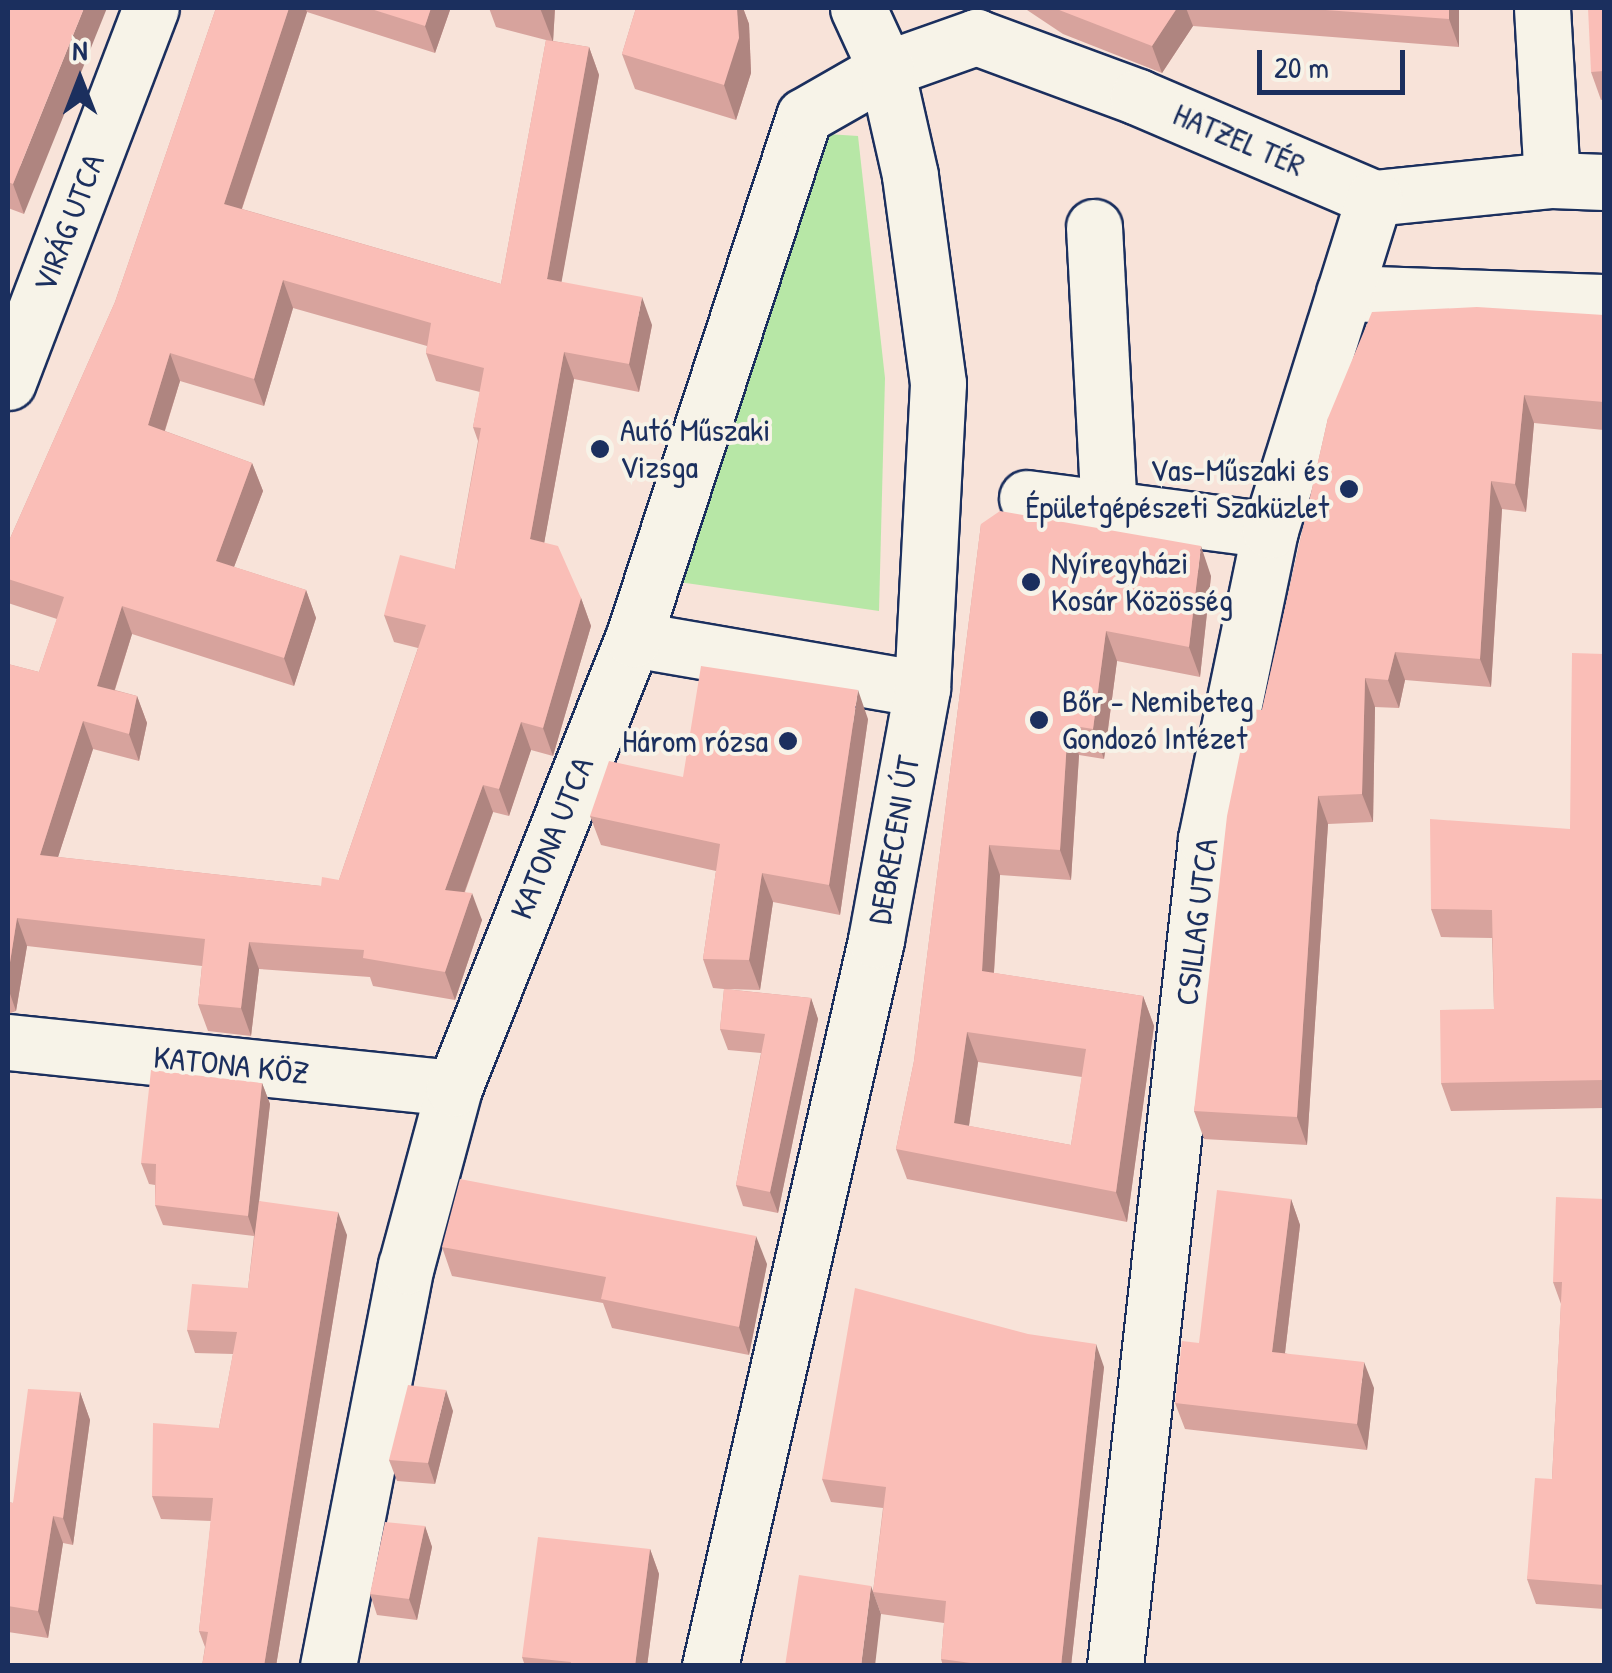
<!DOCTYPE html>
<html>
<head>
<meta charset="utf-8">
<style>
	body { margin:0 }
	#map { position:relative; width:1612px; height:1673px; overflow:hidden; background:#f8e3d9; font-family:"Patrick Hand",sans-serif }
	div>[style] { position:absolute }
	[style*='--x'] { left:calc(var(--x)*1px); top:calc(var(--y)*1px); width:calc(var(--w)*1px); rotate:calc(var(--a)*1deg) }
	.green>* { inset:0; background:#b7e7a6 }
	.roads { filter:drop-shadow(2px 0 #1b2f5e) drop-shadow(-2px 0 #1b2f5e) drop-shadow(0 2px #1b2f5e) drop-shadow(0 -2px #1b2f5e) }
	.minor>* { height:55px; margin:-27.5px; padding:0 27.5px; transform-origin:27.5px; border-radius:27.5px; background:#f7f3e8 }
	.wall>* { inset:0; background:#d7a39d }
	.shaded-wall>* { inset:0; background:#af8580 }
	.building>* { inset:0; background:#fabeb7 }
	.dots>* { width:28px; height:28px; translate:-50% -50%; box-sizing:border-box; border:5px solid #f7f3e8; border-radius:50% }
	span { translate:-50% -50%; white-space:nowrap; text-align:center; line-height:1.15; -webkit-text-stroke:8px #f7f3e8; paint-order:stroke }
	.street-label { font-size:32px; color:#1b2f5e }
	.poi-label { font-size:32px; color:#1b2f5e }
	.left { translate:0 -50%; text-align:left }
	.right { translate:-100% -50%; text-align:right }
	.frame { position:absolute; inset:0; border:10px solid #1b2f5e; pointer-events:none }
	.north { position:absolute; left:30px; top:30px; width:100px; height:100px; -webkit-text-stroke:8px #f7f3e8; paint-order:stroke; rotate:0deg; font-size:28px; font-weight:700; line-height:40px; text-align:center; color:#1b2f5e }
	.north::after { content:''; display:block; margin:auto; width:35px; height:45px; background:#1b2f5e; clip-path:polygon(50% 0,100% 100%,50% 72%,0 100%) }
	.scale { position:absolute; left:1257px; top:50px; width:148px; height:45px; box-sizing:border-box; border:5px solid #1b2f5e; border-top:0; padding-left:12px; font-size:30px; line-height:35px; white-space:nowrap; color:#1b2f5e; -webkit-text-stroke:8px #f7f3e8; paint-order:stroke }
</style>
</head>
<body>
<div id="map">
	<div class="green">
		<i style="clip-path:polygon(812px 133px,858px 136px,885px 378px,879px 611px,672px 581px)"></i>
	</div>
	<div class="roads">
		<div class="minor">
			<i style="--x:1542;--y:8;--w:172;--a:86.7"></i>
			<i style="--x:1094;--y:227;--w:282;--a:87"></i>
			<i style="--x:1344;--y:293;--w:260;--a:2"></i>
			<i style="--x:8;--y:382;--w:400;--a:-69.1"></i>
			<i style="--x:1027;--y:498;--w:245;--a:7.5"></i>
			<i style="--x:633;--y:639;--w:293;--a:9.8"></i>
			<i style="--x:8;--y:1042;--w:448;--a:5.9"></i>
			<i style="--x:328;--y:1666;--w:408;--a:-79"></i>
			<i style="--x:406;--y:1266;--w:184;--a:-74.9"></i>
			<i style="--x:454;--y:1088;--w:483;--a:-68.3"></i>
			<i style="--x:633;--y:639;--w:550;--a:-71.89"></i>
			<i style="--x:804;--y:116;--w:95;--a:-29.8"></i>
			<i style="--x:886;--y:69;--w:96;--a:-19.6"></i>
			<i style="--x:976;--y:37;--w:173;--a:20.3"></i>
			<i style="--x:1138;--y:97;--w:257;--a:23.2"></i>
			<i style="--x:1374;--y:198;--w:179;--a:-5.8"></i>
			<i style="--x:1552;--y:180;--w:52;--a:2.2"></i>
			<i style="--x:710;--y:1666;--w:745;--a:-77.12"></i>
			<i style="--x:876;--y:940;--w:255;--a:-79.6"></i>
			<i style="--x:922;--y:689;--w:306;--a:-87"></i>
			<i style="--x:938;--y:383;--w:210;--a:-97.7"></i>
			<i style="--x:910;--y:175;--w:109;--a:-102.8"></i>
			<i style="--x:886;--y:69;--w:67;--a:-114.7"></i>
			<i style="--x:1115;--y:1666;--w:832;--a:-83.72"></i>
			<i style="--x:1206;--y:839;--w:316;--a:-78.3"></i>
			<i style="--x:1270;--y:530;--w:348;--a:-72.6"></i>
		</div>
	</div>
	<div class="wall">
		<i style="clip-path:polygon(8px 8px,24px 214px,8px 208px)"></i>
		<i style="clip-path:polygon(evenodd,216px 8px,449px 8px,450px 10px,435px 53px,307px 12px,242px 209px,501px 284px,546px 40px,496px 27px,489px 8px,555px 8px,553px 41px,589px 47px,599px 75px,561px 282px,652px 325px,639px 392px,574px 379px,544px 543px,581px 598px,591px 626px,553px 756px,531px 750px,509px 816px,493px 812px,465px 892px,482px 920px,455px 1000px,373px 986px,370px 977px,259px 969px,251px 1036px,208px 1031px,198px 1004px,202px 966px,27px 946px,16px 1011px,8px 1014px,8px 664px,39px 672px,57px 619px,8px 603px,8px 543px,115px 302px,216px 8px,293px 308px,427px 346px,426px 353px,436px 381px,480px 392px,473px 427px,478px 441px,455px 569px,384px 615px,394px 642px,418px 648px,339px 880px,321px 886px,58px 857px,93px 749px,139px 761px,147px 723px,137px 696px,115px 690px,132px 634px,294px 686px,316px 618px,306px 590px,234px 567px,263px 491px,252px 463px,165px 431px,180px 381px,264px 406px,293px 308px)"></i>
		<i style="clip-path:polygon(636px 8px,743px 8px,749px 24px,751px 73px,736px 120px,635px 89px,622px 54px)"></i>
		<i style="clip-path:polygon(1024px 8px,1459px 8px,1459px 47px,1193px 26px,1162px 73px,1063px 34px)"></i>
		<i style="clip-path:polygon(1604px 8px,1604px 99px,1601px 100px,1591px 72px)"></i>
		<i style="clip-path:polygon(1604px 315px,1604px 430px,1534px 423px,1526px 512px,1502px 509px,1491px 687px,1405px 680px,1399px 708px,1375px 707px,1373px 822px,1328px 824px,1307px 1145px,1204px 1139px,1194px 1111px,1262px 710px,1328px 418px)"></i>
		<i style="clip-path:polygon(evenodd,981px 524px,1211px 576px,1200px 677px,1117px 661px,1104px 759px,1079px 755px,1071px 880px,1000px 875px,994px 973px,1143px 996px,1154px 1026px,1127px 1222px,907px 1179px,896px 1149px,914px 1061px,981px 524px,978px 1062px,1082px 1077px,1071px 1145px,969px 1126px,978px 1062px)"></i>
		<i style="clip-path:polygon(1604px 654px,1604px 1108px,1451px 1111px,1441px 1083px,1494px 1009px,1492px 938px,1441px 937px,1431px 909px,1570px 829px)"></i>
		<i style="clip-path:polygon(868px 719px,840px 915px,773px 902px,760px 990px,725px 989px,811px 998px,818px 1019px,778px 1213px,743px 1206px,736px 1185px,761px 1053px,728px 1050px,720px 1029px,724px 989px,713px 988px,703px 959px,716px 871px,601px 845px,590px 816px,683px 777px)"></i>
		<i style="clip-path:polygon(262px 1083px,270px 1104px,259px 1201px,347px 1235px,276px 1666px,202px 1666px,205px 1647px,199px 1631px,211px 1521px,161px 1519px,152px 1496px,219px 1428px,233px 1354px,195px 1353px,187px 1330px,248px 1288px,254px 1236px,163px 1225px,155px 1205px,155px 1185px,149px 1184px,141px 1163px)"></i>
		<i style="clip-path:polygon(1291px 1199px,1300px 1225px,1285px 1353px,1374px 1388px,1367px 1450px,1185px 1429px,1175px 1403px,1199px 1343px)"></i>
		<i style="clip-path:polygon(1604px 1199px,1604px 1609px,1536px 1604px,1527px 1579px,1552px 1479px,1561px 1304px,1553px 1282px)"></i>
		<i style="clip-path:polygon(442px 1247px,767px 1264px,749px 1355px,612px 1328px,603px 1303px,452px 1276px)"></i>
		<i style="clip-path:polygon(1104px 1367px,1071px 1666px,943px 1666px,941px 1659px,944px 1623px,881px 1614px,873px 1592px,883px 1508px,831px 1502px,822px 1479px)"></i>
		<i style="clip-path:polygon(80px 1392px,90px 1420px,73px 1545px,63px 1543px,48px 1638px,8px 1632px,8px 1502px,13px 1503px)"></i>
		<i style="clip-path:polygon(453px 1411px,435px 1484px,397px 1481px,389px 1460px)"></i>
		<i style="clip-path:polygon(425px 1526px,432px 1547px,417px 1620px,377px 1615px,370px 1594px)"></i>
		<i style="clip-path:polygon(650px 1549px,659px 1574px,647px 1666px,525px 1666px,522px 1657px)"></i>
	</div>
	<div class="shaded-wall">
		<i style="clip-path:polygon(84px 8px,107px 8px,24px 214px,13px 184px)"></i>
		<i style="clip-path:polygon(289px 8px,305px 8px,307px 12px,234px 232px,224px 204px)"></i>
		<i style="clip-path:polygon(431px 8px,449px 8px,450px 10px,435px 53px,425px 26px)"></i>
		<i style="clip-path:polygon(540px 8px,555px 8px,553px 42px)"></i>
		<i style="clip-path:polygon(737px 8px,743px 8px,749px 24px,751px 73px,736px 120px,724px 85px)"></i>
		<i style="clip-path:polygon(1177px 8px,1186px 8px,1193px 26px,1162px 73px,1152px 46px)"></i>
		<i style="clip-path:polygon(1449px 8px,1459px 8px,1459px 47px,1449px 19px)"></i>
		<i style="clip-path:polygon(589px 47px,599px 75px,557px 307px,547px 279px)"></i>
		<i style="clip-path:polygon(283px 280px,293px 308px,264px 406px,254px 379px)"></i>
		<i style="clip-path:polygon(642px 297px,652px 325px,639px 392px,629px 364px)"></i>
		<i style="clip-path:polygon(564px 352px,574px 379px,540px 566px,530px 539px)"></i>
		<i style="clip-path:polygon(170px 353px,180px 381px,158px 452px,148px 425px)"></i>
		<i style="clip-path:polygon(1524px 395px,1534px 423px,1526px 512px,1515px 484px)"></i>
		<i style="clip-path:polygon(252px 463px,263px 491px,226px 588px,216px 561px)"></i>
		<i style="clip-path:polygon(1491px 481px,1502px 509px,1491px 687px,1480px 659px)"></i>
		<i style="clip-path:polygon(1201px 546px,1211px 576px,1200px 677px,1189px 647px)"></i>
		<i style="clip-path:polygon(306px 590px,316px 618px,294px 686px,284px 658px)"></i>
		<i style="clip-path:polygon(581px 598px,591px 626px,553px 756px,543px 728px)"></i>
		<i style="clip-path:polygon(122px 606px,132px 634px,107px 714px,97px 686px)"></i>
		<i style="clip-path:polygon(1106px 631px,1117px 661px,1104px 759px,1093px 729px)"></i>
		<i style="clip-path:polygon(1395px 652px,1405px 680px,1399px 708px,1388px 680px)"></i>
		<i style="clip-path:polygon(1365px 678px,1375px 707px,1373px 822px,1362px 794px)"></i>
		<i style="clip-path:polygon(858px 690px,868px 719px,840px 915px,829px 885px)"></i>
		<i style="clip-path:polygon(137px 696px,147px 723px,139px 761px,129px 734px)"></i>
		<i style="clip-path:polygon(83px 721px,93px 749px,50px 882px,40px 855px)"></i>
		<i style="clip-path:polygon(521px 722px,531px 750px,509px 816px,499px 789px)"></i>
		<i style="clip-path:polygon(1068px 725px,1079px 755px,1071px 880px,1060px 850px)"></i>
		<i style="clip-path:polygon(483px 785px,493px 812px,455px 918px,445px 890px)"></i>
		<i style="clip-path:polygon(1318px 796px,1328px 824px,1307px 1145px,1297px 1117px)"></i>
		<i style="clip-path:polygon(989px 845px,1000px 875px,992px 1001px,982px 971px)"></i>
		<i style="clip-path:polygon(762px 873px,773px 902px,760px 990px,749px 960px)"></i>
		<i style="clip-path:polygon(472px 893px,482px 920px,455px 1000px,445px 972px)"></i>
		<i style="clip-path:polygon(17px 918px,27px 946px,16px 1011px,8px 988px,8px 975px)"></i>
		<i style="clip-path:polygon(249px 942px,259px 969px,251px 1036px,241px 1008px)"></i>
		<i style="clip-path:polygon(1143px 996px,1154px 1026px,1127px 1222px,1116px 1192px)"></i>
		<i style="clip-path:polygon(811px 998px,818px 1019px,778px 1213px,770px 1192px)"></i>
		<i style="clip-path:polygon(967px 1032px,978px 1062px,965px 1153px,954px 1123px)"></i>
		<i style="clip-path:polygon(262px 1083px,270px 1104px,255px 1237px,248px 1216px)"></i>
		<i style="clip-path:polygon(1291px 1199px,1300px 1225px,1282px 1378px,1272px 1352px)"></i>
		<i style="clip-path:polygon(338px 1212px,347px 1235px,276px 1666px,264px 1666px)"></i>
		<i style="clip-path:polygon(756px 1236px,767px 1264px,749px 1355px,739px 1327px)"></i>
		<i style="clip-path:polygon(1096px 1344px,1104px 1367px,1071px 1666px,1061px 1666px)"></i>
		<i style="clip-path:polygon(1364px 1362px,1374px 1388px,1367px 1450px,1357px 1424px)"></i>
		<i style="clip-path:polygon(446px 1390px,453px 1411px,435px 1484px,428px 1463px)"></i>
		<i style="clip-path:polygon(80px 1392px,90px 1420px,73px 1545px,63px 1518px)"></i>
		<i style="clip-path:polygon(53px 1516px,63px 1543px,48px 1638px,38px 1611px)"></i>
		<i style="clip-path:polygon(425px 1526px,432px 1547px,417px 1620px,409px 1599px)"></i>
		<i style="clip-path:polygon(650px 1549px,659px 1574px,647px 1666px,635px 1666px)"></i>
		<i style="clip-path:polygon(871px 1586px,881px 1614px,875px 1666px,861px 1666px)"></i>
	</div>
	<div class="building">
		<i style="clip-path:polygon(8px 8px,84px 8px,13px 184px,8px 182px)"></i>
		<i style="clip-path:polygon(evenodd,216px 8px,289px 8px,224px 204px,501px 284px,546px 40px,589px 47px,547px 279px,642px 297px,629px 364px,564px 352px,530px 539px,558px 546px,581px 598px,543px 728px,521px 722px,499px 789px,483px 785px,445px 890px,472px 893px,445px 972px,363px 958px,364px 950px,249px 942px,241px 1008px,198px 1004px,205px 939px,17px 918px,8px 975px,8px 664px,39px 672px,64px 597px,8px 579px,8px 543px,115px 302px,216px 8px,283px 280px,431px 323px,426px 353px,484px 368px,473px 427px,481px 428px,455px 569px,400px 555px,384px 615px,426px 625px,339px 880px,322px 877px,321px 886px,40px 855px,83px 721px,129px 734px,137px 696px,97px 686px,122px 606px,284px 658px,306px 590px,216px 561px,252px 463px,148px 425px,170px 353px,254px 379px,283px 280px)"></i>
		<i style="clip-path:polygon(368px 8px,431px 8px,425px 26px)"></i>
		<i style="clip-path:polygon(636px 8px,737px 8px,739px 38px,724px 85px,622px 54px)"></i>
		<i style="clip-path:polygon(1054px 8px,1177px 8px,1152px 46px)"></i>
		<i style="clip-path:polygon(1298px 8px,1449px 8px,1449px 19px)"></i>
		<i style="clip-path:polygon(1588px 8px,1604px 8px,1604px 71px,1591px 72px)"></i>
		<i style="clip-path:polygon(1477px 307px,1604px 315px,1604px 402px,1524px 395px,1515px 484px,1491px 481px,1480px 659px,1395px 652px,1388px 680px,1365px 678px,1362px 794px,1318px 796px,1297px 1117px,1194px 1111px,1227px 816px,1249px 709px,1262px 710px,1328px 418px,1372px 312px)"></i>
		<i style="clip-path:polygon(evenodd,1000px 511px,1201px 546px,1189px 647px,1106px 631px,1093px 729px,1068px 725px,1060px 850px,989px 845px,982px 971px,1143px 996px,1116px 1192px,896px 1149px,914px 1061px,981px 524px,1000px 511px,967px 1032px,1086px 1049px,1071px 1145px,954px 1123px,967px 1032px)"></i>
		<i style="clip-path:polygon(1572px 653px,1604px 654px,1604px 1080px,1441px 1083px,1440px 1010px,1494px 1009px,1492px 910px,1431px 909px,1430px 819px,1570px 829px)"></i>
		<i style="clip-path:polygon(701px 666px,858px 690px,829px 885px,762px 873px,749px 960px,703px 959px,720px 844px,590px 816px,609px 761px,683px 777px)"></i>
		<i style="clip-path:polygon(724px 989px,811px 998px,770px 1192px,736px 1185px,765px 1034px,720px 1029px)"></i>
		<i style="clip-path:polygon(151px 1070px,262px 1083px,248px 1216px,155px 1205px,156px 1164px,141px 1163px)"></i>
		<i style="clip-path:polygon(460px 1179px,756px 1236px,739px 1327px,601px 1299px,606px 1277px,442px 1247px)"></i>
		<i style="clip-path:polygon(1217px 1190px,1291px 1199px,1272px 1352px,1364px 1362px,1357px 1424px,1175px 1403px,1182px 1341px,1199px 1343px)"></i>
		<i style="clip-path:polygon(1556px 1197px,1604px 1199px,1604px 1585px,1527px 1579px,1535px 1478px,1552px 1479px,1562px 1282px,1553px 1282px)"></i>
		<i style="clip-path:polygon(259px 1201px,338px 1212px,264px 1666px,202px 1666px,208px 1632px,199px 1631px,213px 1498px,152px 1496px,153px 1423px,219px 1428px,237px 1332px,187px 1330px,192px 1284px,248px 1288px)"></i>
		<i style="clip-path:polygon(855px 1288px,1028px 1334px,1096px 1344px,1061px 1666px,993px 1666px,941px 1659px,946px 1601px,873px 1592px,886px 1487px,822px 1479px)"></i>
		<i style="clip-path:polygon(408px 1385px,446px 1390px,428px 1463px,389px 1460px)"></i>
		<i style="clip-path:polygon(28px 1389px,80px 1392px,63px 1518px,53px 1516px,38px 1611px,8px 1606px,8px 1502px,13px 1503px)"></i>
		<i style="clip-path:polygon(385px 1522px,425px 1526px,409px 1599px,370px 1594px)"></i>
		<i style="clip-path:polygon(538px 1537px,650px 1549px,635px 1666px,570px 1666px,571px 1662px,522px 1657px)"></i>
		<i style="clip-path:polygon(799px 1575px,871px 1586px,861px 1666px,785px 1666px)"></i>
	</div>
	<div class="dots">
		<i style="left:600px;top:449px;background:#1b2f5e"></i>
		<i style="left:1349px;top:489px;background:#1b2f5e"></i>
		<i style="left:1031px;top:582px;background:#1b2f5e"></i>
		<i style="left:1039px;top:720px;background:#1b2f5e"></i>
		<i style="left:788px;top:741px;background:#1b2f5e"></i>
	</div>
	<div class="street-label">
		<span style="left:1239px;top:140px;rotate:23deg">HATZEL TÉR</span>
		<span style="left:69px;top:223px;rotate:-69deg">VIRÁG UTCA</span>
		<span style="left:552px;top:838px;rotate:-68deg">KATONA UTCA</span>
		<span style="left:894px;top:840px;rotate:-80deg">DEBRECENI ÚT</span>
		<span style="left:1197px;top:922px;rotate:-83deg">CSILLAG UTCA</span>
		<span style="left:231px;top:1065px;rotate:6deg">KATONA KÖZ</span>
	</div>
	<div class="poi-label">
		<span class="left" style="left:620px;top:449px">Autó Műszaki<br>Vizsga</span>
		<span class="right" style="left:1329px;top:489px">Vas-Műszaki és<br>Épületgépészeti Szaküzlet</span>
		<span class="left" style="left:1051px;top:582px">Nyíregyházi<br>Kosár Közösség</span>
		<span class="left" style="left:1062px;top:720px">Bőr - Nemibeteg<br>Gondozó Intézet</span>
		<span class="right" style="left:768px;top:741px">Három rózsa</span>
	</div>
	<div class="frame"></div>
	<div class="north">N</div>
	<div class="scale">20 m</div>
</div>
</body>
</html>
